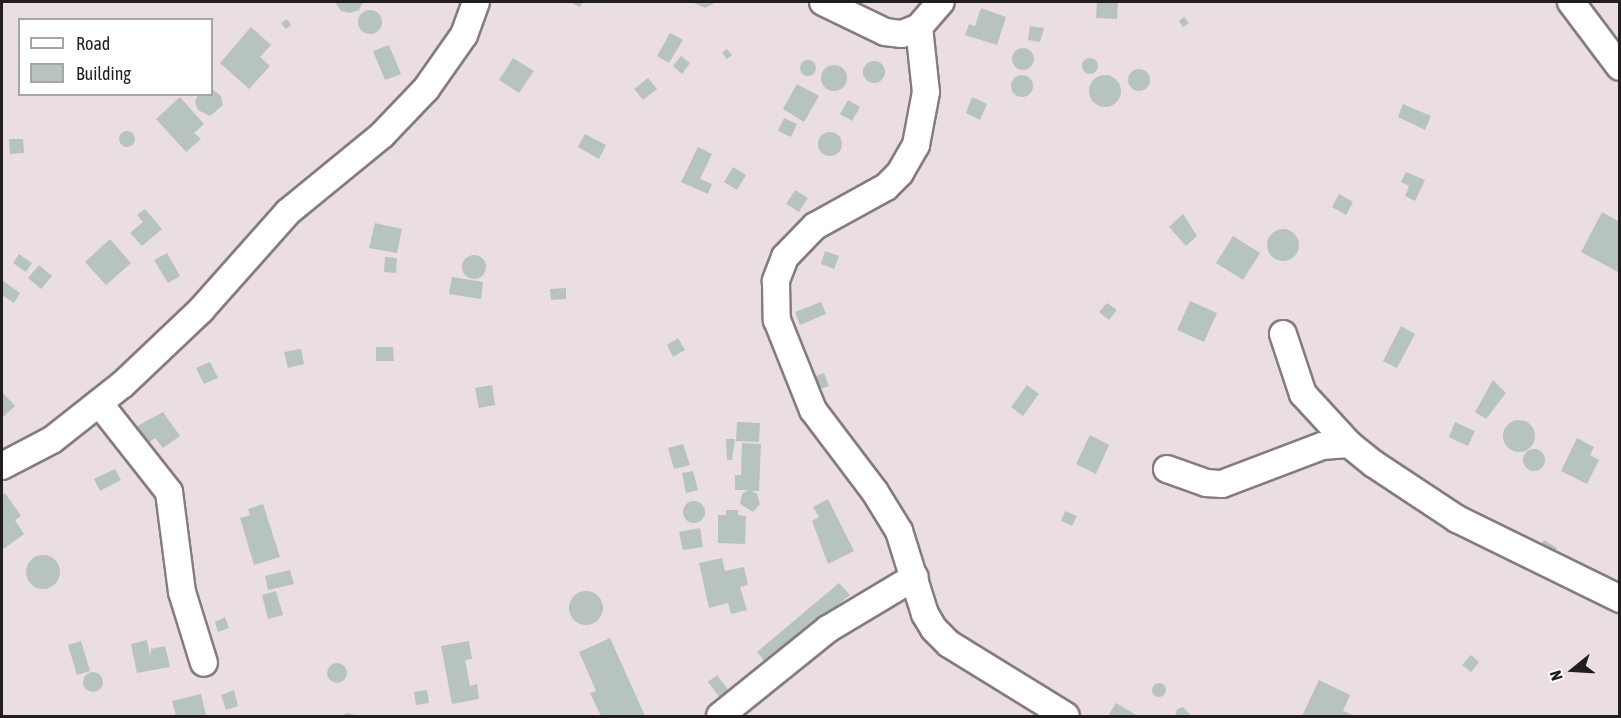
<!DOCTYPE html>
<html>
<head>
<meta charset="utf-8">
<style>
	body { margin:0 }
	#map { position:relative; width:1621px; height:718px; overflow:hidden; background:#ebdee3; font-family:"Asap Condensed",sans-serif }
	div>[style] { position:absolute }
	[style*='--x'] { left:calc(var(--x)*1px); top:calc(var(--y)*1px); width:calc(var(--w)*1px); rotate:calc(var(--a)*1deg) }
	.building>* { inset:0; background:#b7c3bd }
	.round { border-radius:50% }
	.roads { filter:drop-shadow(2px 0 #867b80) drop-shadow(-2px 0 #867b80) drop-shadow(0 2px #867b80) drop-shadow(0 -2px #867b80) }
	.minor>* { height:26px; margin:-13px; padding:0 13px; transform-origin:13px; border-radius:13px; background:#fff }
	span { translate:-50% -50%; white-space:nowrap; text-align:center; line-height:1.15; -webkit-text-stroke:6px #fff; paint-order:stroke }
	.frame { position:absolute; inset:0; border:3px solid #221e20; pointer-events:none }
	.legend { position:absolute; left:18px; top:18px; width:195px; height:78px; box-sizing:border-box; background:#fff; border:2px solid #a7a5a6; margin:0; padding:8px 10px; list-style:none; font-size:18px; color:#221e20 }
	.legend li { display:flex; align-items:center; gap:12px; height:30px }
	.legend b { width:30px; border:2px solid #a7a5a6 }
	.north { position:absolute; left:1543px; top:640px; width:60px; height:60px; -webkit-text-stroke:4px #fff; paint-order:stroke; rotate:252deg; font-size:16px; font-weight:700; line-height:24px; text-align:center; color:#221e20 }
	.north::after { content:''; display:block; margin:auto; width:21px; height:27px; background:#221e20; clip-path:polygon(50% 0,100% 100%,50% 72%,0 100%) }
</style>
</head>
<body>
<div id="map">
	<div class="building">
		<i style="clip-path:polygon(335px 2px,363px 2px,359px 10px,350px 13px,341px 11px)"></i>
		<i style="clip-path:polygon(570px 2px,583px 2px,580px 7px)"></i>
		<i style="clip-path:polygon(692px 2px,716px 2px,705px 8px)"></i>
		<i style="clip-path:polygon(1097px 2px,1118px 2px,1117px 19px,1096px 18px)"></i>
		<i style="clip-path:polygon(981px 8px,1006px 17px,997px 45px,965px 35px,969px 24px,975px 26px)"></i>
		<i class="round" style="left:358px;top:10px;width:24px;height:24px"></i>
		<i style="clip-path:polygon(1184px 17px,1189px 23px,1183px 27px,1179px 21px)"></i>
		<i style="clip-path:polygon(287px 19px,291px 25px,286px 29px,281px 23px)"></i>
		<i style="clip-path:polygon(1030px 26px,1044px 28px,1040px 42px,1028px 40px)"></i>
		<i style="clip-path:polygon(251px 27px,271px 45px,260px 57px,270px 66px,249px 89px,220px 63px)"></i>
		<i style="clip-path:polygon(670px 33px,683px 40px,669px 63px,657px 56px)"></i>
		<i style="clip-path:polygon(389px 45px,401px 74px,385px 80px,373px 51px)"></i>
		<i class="round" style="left:1012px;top:48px;width:22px;height:22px"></i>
		<i style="clip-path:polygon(727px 49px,732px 55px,727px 59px,722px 53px)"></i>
		<i style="clip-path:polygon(681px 56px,690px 63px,682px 74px,673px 66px)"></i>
		<i style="clip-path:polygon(513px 58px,534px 71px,519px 93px,499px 80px)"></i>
		<i class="round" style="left:1082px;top:58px;width:16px;height:16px"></i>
		<i class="round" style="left:800px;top:60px;width:16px;height:16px"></i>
		<i class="round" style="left:863px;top:61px;width:22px;height:22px"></i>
		<i class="round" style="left:821px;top:65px;width:26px;height:26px"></i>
		<i class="round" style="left:1128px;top:69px;width:22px;height:22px"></i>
		<i class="round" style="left:1011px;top:75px;width:22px;height:22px"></i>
		<i class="round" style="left:1089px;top:75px;width:32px;height:32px"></i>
		<i style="clip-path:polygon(648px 78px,657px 89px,643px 100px,634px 89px)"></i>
		<i style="clip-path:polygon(797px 84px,819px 96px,804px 122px,783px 109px)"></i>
		<i style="clip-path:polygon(212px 89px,221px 96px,223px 105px,210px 116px,198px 110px,195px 102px,198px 94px,212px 94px)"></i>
		<i style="clip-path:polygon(180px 97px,204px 124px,194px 133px,201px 139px,186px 152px,156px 119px)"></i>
		<i style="clip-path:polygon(972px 97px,987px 104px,980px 120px,966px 113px)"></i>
		<i style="clip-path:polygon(848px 100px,860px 107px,852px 121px,840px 114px)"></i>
		<i style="clip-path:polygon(1403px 104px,1431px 116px,1425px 130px,1398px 117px)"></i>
		<i style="clip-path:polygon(784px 118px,797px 124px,791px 137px,778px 131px)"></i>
		<i class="round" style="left:119px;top:131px;width:16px;height:16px"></i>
		<i class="round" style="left:818px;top:132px;width:24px;height:24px"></i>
		<i style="clip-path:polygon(585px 134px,606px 145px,599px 159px,578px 147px)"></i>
		<i style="clip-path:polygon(9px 139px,23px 139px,24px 153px,10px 154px)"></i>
		<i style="clip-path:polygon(698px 147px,712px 154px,700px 179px,712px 184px,708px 194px,681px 182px)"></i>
		<i style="clip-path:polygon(733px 167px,746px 175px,737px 190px,724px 182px)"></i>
		<i style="clip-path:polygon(1406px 172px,1425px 180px,1415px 201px,1405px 196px,1409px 186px,1401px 182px)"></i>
		<i style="clip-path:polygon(795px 190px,808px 198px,799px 212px,786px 204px)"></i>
		<i style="clip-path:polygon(1339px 194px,1353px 202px,1346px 215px,1332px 207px)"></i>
		<i style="clip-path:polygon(145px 209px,162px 229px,142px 246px,130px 233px,143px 222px,137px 215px)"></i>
		<i style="clip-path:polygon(1602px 212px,1618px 221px,1620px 217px,1620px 273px,1581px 252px)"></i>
		<i style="clip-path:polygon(1183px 214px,1197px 236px,1186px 246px,1169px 227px)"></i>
		<i style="clip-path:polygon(375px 223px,402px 229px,397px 253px,369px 248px)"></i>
		<i class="round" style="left:1267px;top:229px;width:32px;height:32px"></i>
		<i style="clip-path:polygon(1233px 236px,1260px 253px,1243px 280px,1216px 263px)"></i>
		<i style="clip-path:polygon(110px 239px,131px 263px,106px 285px,85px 262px)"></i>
		<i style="clip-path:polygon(825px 251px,839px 256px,834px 269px,821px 264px)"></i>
		<i style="clip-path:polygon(167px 253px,180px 276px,168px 283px,154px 260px)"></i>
		<i style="clip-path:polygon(19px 254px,32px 263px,26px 272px,13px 263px)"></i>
		<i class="round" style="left:462px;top:255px;width:24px;height:24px"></i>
		<i style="clip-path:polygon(385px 257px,397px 258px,396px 273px,384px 272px)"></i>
		<i style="clip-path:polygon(39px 265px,52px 276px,41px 289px,28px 278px)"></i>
		<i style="clip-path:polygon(452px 277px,483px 282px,481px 299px,449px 294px)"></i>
		<i style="clip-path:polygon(2px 280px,20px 293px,14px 303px,2px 295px)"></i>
		<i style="clip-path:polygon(566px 288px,566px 299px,551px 300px,550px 289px)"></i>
		<i style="clip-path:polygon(1190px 301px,1217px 313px,1204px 342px,1177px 330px)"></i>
		<i style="clip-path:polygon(821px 302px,826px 314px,800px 325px,795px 312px)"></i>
		<i style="clip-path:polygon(1107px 303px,1117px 310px,1109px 320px,1099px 312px)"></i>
		<i style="clip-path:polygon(1401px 326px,1415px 334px,1397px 368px,1383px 361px)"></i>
		<i style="clip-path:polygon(678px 338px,685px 350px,673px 357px,667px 345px)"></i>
		<i style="clip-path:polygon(376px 347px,393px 347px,394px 361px,376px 361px)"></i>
		<i style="clip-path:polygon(301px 349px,304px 364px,288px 368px,284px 352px)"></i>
		<i style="clip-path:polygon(210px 362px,218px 378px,204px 384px,196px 368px)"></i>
		<i style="clip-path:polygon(824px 373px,829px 386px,818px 390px,813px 377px)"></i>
		<i style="clip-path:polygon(1493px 380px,1506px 393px,1486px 419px,1475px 412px)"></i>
		<i style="clip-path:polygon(492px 385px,495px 405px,479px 408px,475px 388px)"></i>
		<i style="clip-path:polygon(1027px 385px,1039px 394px,1023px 416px,1011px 407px)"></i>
		<i style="clip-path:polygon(2px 392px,15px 406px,2px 418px)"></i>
		<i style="clip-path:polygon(163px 412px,180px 436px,163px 448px,155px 438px,144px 446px,132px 429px)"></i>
		<i class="round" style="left:1503px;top:420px;width:32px;height:32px"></i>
		<i style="clip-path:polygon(737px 422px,760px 423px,759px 442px,736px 441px)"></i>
		<i style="clip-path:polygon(1455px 422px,1475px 431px,1468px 446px,1449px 437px)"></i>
		<i style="clip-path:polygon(1090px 435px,1109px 445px,1096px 474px,1076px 464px)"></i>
		<i style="clip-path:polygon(1577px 438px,1594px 447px,1590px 455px,1599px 460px,1587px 484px,1561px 471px)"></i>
		<i style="clip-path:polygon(726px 439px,735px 439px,732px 460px,727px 460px)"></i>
		<i style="clip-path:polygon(742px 443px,761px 444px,759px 491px,752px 491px,757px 494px,760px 504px,753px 512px,740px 504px,742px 494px,748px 490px,735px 490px,735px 475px,741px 475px)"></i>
		<i style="clip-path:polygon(683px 444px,690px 465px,674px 469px,668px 448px)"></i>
		<i class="round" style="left:1523px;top:449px;width:22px;height:22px"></i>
		<i style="clip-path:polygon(115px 469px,121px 480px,100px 491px,94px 479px)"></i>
		<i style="clip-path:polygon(693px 471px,698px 490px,686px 493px,682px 473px)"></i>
		<i style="clip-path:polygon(5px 493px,21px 516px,15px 520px,24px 534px,2px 550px,2px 495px)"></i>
		<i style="clip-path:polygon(828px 499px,854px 551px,828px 564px,812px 521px,819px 517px,813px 507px)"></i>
		<i class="round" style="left:683px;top:501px;width:22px;height:22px"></i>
		<i style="clip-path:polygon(263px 504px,280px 557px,254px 565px,240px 518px,250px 515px,248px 509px)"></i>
		<i style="clip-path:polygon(726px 510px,738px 510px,738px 515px,746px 516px,745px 544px,718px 543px,718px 515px,726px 515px)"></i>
		<i style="clip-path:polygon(1065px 511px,1077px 516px,1072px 526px,1061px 521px)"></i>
		<i style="clip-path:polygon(700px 528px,703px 547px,683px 550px,679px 532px)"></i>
		<i style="clip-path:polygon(1544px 540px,1557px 548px,1550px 560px,1537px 552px)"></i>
		<i class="round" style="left:26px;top:555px;width:34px;height:34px"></i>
		<i style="clip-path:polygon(722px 558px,725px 571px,744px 567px,748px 585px,740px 587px,747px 610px,731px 614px,728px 603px,709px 608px,699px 563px)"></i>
		<i style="clip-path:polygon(290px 570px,294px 584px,268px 590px,265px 576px)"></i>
		<i style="clip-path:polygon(839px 583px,850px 595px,812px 625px,770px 668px,757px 652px)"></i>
		<i style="clip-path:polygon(276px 591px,283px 615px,268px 619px,262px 595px)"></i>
		<i class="round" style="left:569px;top:591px;width:34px;height:34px"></i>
		<i style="clip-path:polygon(225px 617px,229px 628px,218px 632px,215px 622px)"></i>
		<i style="clip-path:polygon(610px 638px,645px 716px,601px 716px,590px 693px,596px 691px,579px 652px)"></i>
		<i style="clip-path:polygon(147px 640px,150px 656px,151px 649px,165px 646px,170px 667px,137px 673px,131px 644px)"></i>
		<i style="clip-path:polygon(81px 641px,90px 671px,77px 675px,68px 645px)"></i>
		<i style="clip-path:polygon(469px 641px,472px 659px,465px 660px,470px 686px,477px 684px,479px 699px,452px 704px,441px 646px)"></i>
		<i style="clip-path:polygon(1471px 655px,1479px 662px,1471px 672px,1462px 665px)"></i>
		<i class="round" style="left:327px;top:663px;width:20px;height:20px"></i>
		<i class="round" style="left:83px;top:672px;width:20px;height:20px"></i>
		<i style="clip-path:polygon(717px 675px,732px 695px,723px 702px,708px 682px)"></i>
		<i style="clip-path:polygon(1319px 680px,1350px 695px,1343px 711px,1355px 716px,1302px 716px)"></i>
		<i class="round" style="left:1152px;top:683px;width:14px;height:14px"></i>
		<i style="clip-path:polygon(234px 690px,238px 706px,226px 710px,221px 695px)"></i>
		<i style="clip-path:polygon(427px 690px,429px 703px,416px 705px,414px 692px)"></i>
		<i style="clip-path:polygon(201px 694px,206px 715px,176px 716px,172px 701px)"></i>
		<i style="clip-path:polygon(1116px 703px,1138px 716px,1108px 716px)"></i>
		<i style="clip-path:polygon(1183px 707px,1191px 716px,1175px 716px,1177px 709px)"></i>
		<i style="clip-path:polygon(348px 713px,359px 716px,340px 716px)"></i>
	</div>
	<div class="roads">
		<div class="minor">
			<i style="--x:823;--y:2;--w:69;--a:25.8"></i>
			<i style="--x:885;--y:32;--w:17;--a:7"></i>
			<i style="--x:902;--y:34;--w:18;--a:-22"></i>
			<i style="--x:919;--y:27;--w:33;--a:-49"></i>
			<i style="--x:1571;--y:2;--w:81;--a:53"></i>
			<i style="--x:919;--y:27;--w:65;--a:83.9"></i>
			<i style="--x:926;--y:92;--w:54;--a:100.7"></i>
			<i style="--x:916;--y:145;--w:32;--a:120"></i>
			<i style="--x:900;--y:173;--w:20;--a:135"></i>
			<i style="--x:886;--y:187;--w:81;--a:151.2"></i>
			<i style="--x:815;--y:226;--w:43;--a:134.1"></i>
			<i style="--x:785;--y:257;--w:26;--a:111"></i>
			<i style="--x:776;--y:281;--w:39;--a:89"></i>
			<i style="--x:777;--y:320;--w:97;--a:68.2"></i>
			<i style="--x:813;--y:410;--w:103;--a:52.9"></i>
			<i style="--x:875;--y:492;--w:46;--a:58.4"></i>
			<i style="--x:899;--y:531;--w:87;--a:72.6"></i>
			<i style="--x:925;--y:614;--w:17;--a:59"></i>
			<i style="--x:934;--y:629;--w:21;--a:45"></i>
			<i style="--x:949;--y:644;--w:137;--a:31.6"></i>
			<i style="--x:1283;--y:334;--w:63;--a:71.6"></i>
			<i style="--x:1303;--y:394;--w:68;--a:47.4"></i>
			<i style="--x:1349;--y:444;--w:32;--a:39"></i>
			<i style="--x:1374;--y:464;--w:100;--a:33.5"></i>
			<i style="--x:1457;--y:519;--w:182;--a:26.1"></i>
			<i style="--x:99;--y:403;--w:113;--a:51.8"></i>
			<i style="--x:169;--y:492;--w:101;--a:82.6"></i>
			<i style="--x:182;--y:592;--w:74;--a:72.8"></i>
			<i style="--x:2;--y:466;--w:56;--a:-27.5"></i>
			<i style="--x:52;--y:440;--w:90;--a:-38.3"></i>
			<i style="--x:123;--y:384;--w:108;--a:-43.5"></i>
			<i style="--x:201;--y:310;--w:131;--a:-48.4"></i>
			<i style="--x:288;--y:212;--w:122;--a:-39.3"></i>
			<i style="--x:382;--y:135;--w:64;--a:-46.3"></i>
			<i style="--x:426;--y:89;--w:66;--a:-54.9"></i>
			<i style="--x:464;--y:35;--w:35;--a:-70"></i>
			<i style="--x:1167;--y:469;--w:41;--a:19.7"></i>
			<i style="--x:1206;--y:483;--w:16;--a:4"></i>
			<i style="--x:1222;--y:484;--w:107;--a:-20.8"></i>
			<i style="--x:1322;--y:446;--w:27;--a:-4"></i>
			<i style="--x:720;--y:716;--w:139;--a:-38.9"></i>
			<i style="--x:828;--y:629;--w:101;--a:-30.9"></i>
		</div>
	</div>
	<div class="frame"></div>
	<ul class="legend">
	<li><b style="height:8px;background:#fff"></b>Road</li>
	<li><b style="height:16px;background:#b7c3bd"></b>Building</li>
	</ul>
	<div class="north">N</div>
</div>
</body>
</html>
